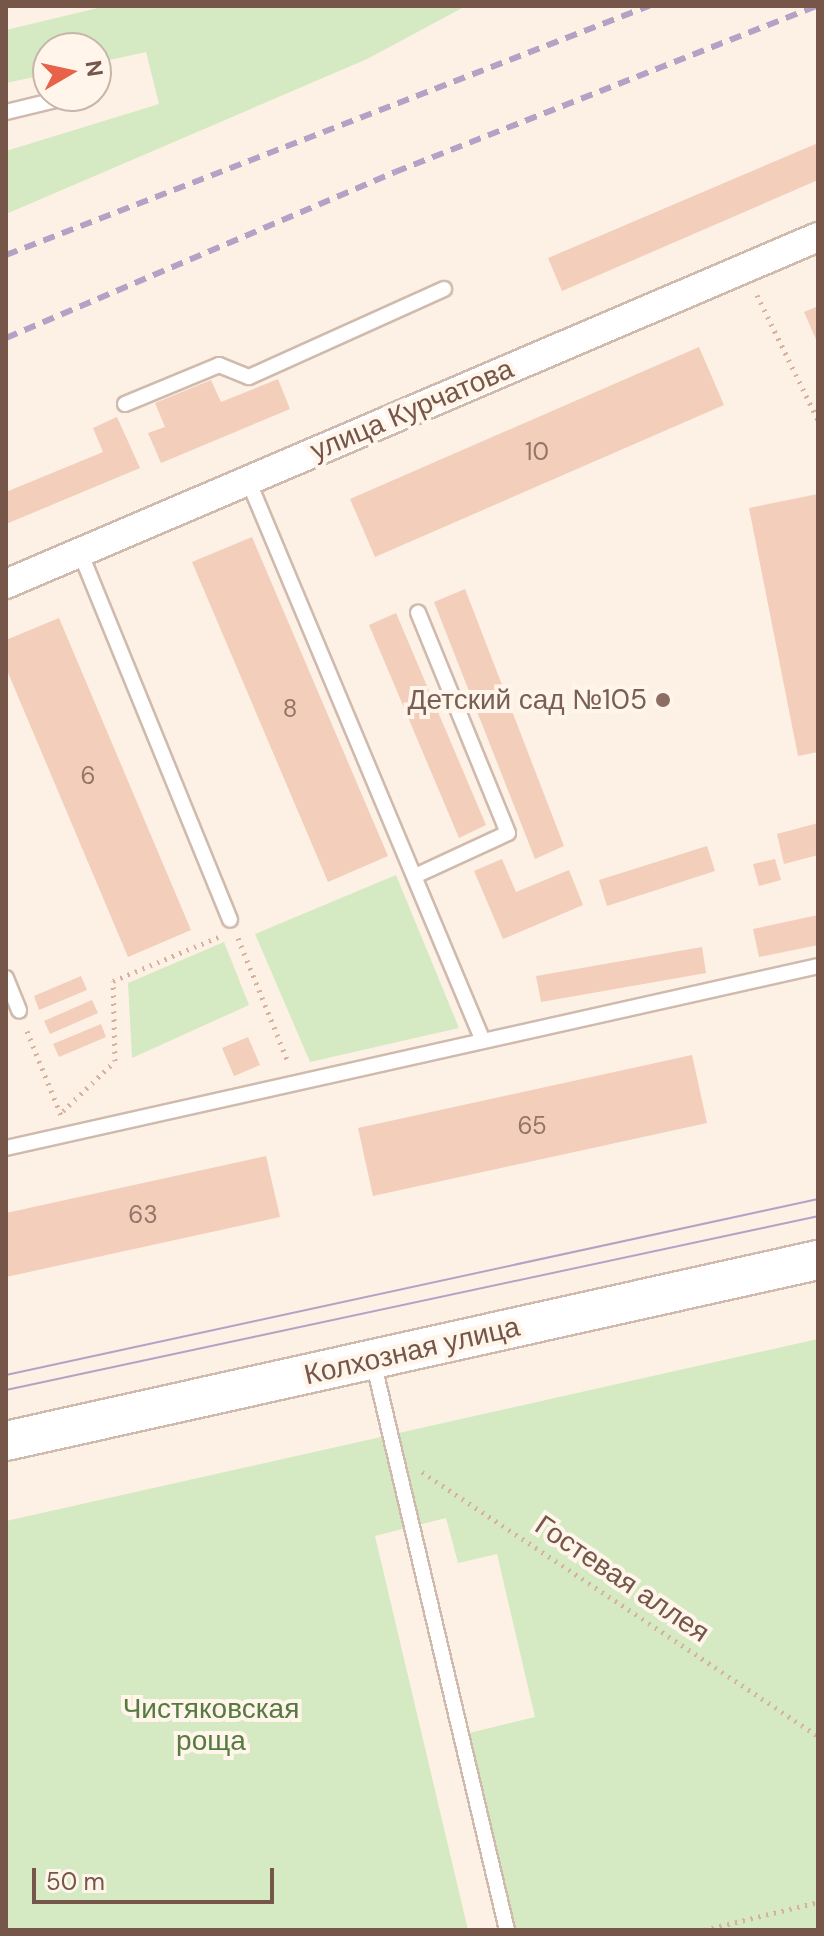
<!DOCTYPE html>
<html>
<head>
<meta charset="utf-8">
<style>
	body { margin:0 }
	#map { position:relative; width:824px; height:1936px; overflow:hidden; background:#fcf1e4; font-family:"DM Sans",sans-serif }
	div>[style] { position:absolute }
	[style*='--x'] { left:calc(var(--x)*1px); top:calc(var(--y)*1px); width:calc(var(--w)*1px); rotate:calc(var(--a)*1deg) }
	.green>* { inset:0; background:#d5eac2 }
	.building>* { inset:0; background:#f2cebb }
	.path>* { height:5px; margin-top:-2.5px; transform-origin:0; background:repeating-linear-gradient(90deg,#d7b19e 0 2px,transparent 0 8px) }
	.roads { filter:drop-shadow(2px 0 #d0baad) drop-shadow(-2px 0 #d0baad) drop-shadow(0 2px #d0baad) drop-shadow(0 -2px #d0baad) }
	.lane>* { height:14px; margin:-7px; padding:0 7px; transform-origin:7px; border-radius:7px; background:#fff }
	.street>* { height:28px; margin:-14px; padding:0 14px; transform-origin:14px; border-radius:14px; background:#fff }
	.secondary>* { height:38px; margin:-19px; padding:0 19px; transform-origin:19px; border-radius:19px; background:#fff }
	.tram>* { height:2px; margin:-1px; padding:0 1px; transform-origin:1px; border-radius:1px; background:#b3a2c6 }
	.rail>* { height:6px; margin-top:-3px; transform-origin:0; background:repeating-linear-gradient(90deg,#b3a2c6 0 12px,transparent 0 20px) }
	.dots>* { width:22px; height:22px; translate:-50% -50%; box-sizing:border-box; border:4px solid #fff5ea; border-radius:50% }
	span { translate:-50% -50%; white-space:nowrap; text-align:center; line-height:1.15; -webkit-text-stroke:8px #fff5ea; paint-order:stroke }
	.number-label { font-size:24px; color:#947466 }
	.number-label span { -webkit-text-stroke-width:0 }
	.street-label { font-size:28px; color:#755649 }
	.education-label { font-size:28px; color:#785e54 }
	.right { translate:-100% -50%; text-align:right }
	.park-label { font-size:28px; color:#557b41 }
	.frame { position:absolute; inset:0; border:8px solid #755649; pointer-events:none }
	.north { position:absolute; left:32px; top:32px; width:80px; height:80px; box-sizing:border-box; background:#fff5ea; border:2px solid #c8b5aa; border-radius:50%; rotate:81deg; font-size:22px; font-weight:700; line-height:32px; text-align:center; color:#755649 }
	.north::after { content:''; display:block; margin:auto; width:28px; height:36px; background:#e76248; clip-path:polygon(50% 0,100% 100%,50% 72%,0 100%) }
	.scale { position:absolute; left:32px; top:1868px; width:242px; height:36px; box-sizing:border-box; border:4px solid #755649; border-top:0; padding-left:10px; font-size:24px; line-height:28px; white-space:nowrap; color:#755649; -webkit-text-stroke:6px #fff5ea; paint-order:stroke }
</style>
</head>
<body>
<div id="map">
	<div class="green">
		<i style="clip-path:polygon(106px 6px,466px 6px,367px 59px,6px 214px,6px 151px,159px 104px,146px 52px,96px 63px,96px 48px,48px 48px,48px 74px,6px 83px,6px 30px)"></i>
		<i style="clip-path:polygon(396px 875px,459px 1028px,310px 1062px,255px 934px)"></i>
		<i style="clip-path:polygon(224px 942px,249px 1005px,132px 1058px,128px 983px)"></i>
		<i style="clip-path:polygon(818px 1339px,818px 1930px,506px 1930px,461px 1735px,535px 1717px,497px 1554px,458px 1563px,446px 1518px,375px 1536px,468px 1930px,6px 1930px,6px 1521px)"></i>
	</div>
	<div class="building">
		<i style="clip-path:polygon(818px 143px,818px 180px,562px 291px,548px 258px)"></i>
		<i style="clip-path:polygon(818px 306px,818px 344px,804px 312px)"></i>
		<i style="clip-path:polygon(699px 347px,724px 405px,375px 557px,350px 499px)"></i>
		<i style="clip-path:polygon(278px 379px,290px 409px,161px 463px,148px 433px,165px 427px,155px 403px,211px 380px,221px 402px)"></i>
		<i style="clip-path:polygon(117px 417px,140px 468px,6px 524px,6px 492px,103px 452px,93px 428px)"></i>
		<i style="clip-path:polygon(818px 494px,818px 752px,798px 756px,749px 508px)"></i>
		<i style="clip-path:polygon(252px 537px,388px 856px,328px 882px,192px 562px)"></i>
		<i style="clip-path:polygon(465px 589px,564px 846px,535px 859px,434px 602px)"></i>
		<i style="clip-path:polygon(396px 613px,486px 825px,459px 838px,369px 625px)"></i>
		<i style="clip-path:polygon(59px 618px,191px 930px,128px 957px,6px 668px,6px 640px)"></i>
		<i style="clip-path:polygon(818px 823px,818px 855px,784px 864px,777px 834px)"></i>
		<i style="clip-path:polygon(707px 846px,715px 871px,607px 906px,599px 880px)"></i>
		<i style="clip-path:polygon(502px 859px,516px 892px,569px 870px,583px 905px,503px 939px,474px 871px)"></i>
		<i style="clip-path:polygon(775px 859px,781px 880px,759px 886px,753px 864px)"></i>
		<i style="clip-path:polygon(818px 915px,818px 945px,759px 957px,753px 929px)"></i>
		<i style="clip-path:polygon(702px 947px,706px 973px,541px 1002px,536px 976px)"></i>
		<i style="clip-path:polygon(81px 976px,87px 990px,39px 1010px,34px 996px)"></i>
		<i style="clip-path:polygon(92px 1000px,98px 1013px,50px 1034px,44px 1021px)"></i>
		<i style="clip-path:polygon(101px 1024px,106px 1037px,59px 1057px,53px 1044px)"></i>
		<i style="clip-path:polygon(248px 1037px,260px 1065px,234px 1076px,222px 1048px)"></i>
		<i style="clip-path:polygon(692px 1055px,707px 1123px,373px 1196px,358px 1128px)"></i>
		<i style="clip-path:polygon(266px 1156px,280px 1217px,6px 1277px,6px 1213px)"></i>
	</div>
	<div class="path">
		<i style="--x:757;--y:295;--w:139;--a:64"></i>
		<i style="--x:238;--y:938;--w:134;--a:68"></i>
		<i style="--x:27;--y:1031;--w:91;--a:68"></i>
		<i style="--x:63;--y:1111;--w:72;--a:-43.9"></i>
		<i style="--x:115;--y:1061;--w:80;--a:-91.4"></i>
		<i style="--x:113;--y:981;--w:114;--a:-22.7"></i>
		<i style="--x:422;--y:1472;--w:476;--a:33.7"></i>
		<i style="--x:704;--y:1930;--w:117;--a:-13.8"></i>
	</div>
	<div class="roads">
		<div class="lane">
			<i style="--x:6;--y:112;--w:68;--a:-13.6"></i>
			<i style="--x:125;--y:404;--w:102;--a:-22.5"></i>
			<i style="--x:219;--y:365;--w:32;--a:22"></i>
			<i style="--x:249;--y:377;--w:214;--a:-24.3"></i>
			<i style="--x:248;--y:480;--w:608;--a:67.27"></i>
			<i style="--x:80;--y:552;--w:397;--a:67.8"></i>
			<i style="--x:415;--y:876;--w:102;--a:-24.8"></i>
			<i style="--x:508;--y:833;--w:238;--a:-112.2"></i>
			<i style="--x:6;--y:978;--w:35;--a:68"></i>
			<i style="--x:6;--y:1148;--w:832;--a:-12.63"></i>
			<i style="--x:373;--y:1361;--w:585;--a:76.75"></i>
		</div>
		<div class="street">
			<i style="--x:6;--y:584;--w:883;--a:-23.14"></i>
		</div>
		<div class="secondary">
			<i style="--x:6;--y:1441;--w:832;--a:-12.57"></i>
		</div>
	</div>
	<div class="tram">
		<i style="--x:6;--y:1375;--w:831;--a:-12.23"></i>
		<i style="--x:6;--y:1390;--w:830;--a:-12.09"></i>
	</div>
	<div class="rail">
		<i style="--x:6;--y:255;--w:690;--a:-21.17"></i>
		<i style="--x:6;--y:338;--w:423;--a:-23.1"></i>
		<i style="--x:395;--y:172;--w:453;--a:-21.5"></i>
	</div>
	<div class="dots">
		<i style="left:663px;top:700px;background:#8d6e63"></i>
	</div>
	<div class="number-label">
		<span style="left:537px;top:452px">10</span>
		<span style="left:290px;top:709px">8</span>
		<span style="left:88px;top:776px">6</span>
		<span style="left:532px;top:1126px">65</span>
		<span style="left:143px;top:1215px">63</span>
	</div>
	<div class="street-label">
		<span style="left:412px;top:410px;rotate:-23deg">улица Курчатова</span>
		<span style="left:412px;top:1351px;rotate:-13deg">Колхозная улица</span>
		<span style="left:622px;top:1579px;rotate:34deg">Гостевая аллея</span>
	</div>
	<div class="education-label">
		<span class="right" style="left:647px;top:700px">Детский сад №105</span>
	</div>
	<div class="park-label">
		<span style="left:211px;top:1725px">Чистяковская<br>роща</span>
	</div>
	<div class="frame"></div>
	<div class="north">N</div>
	<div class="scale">50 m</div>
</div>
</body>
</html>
